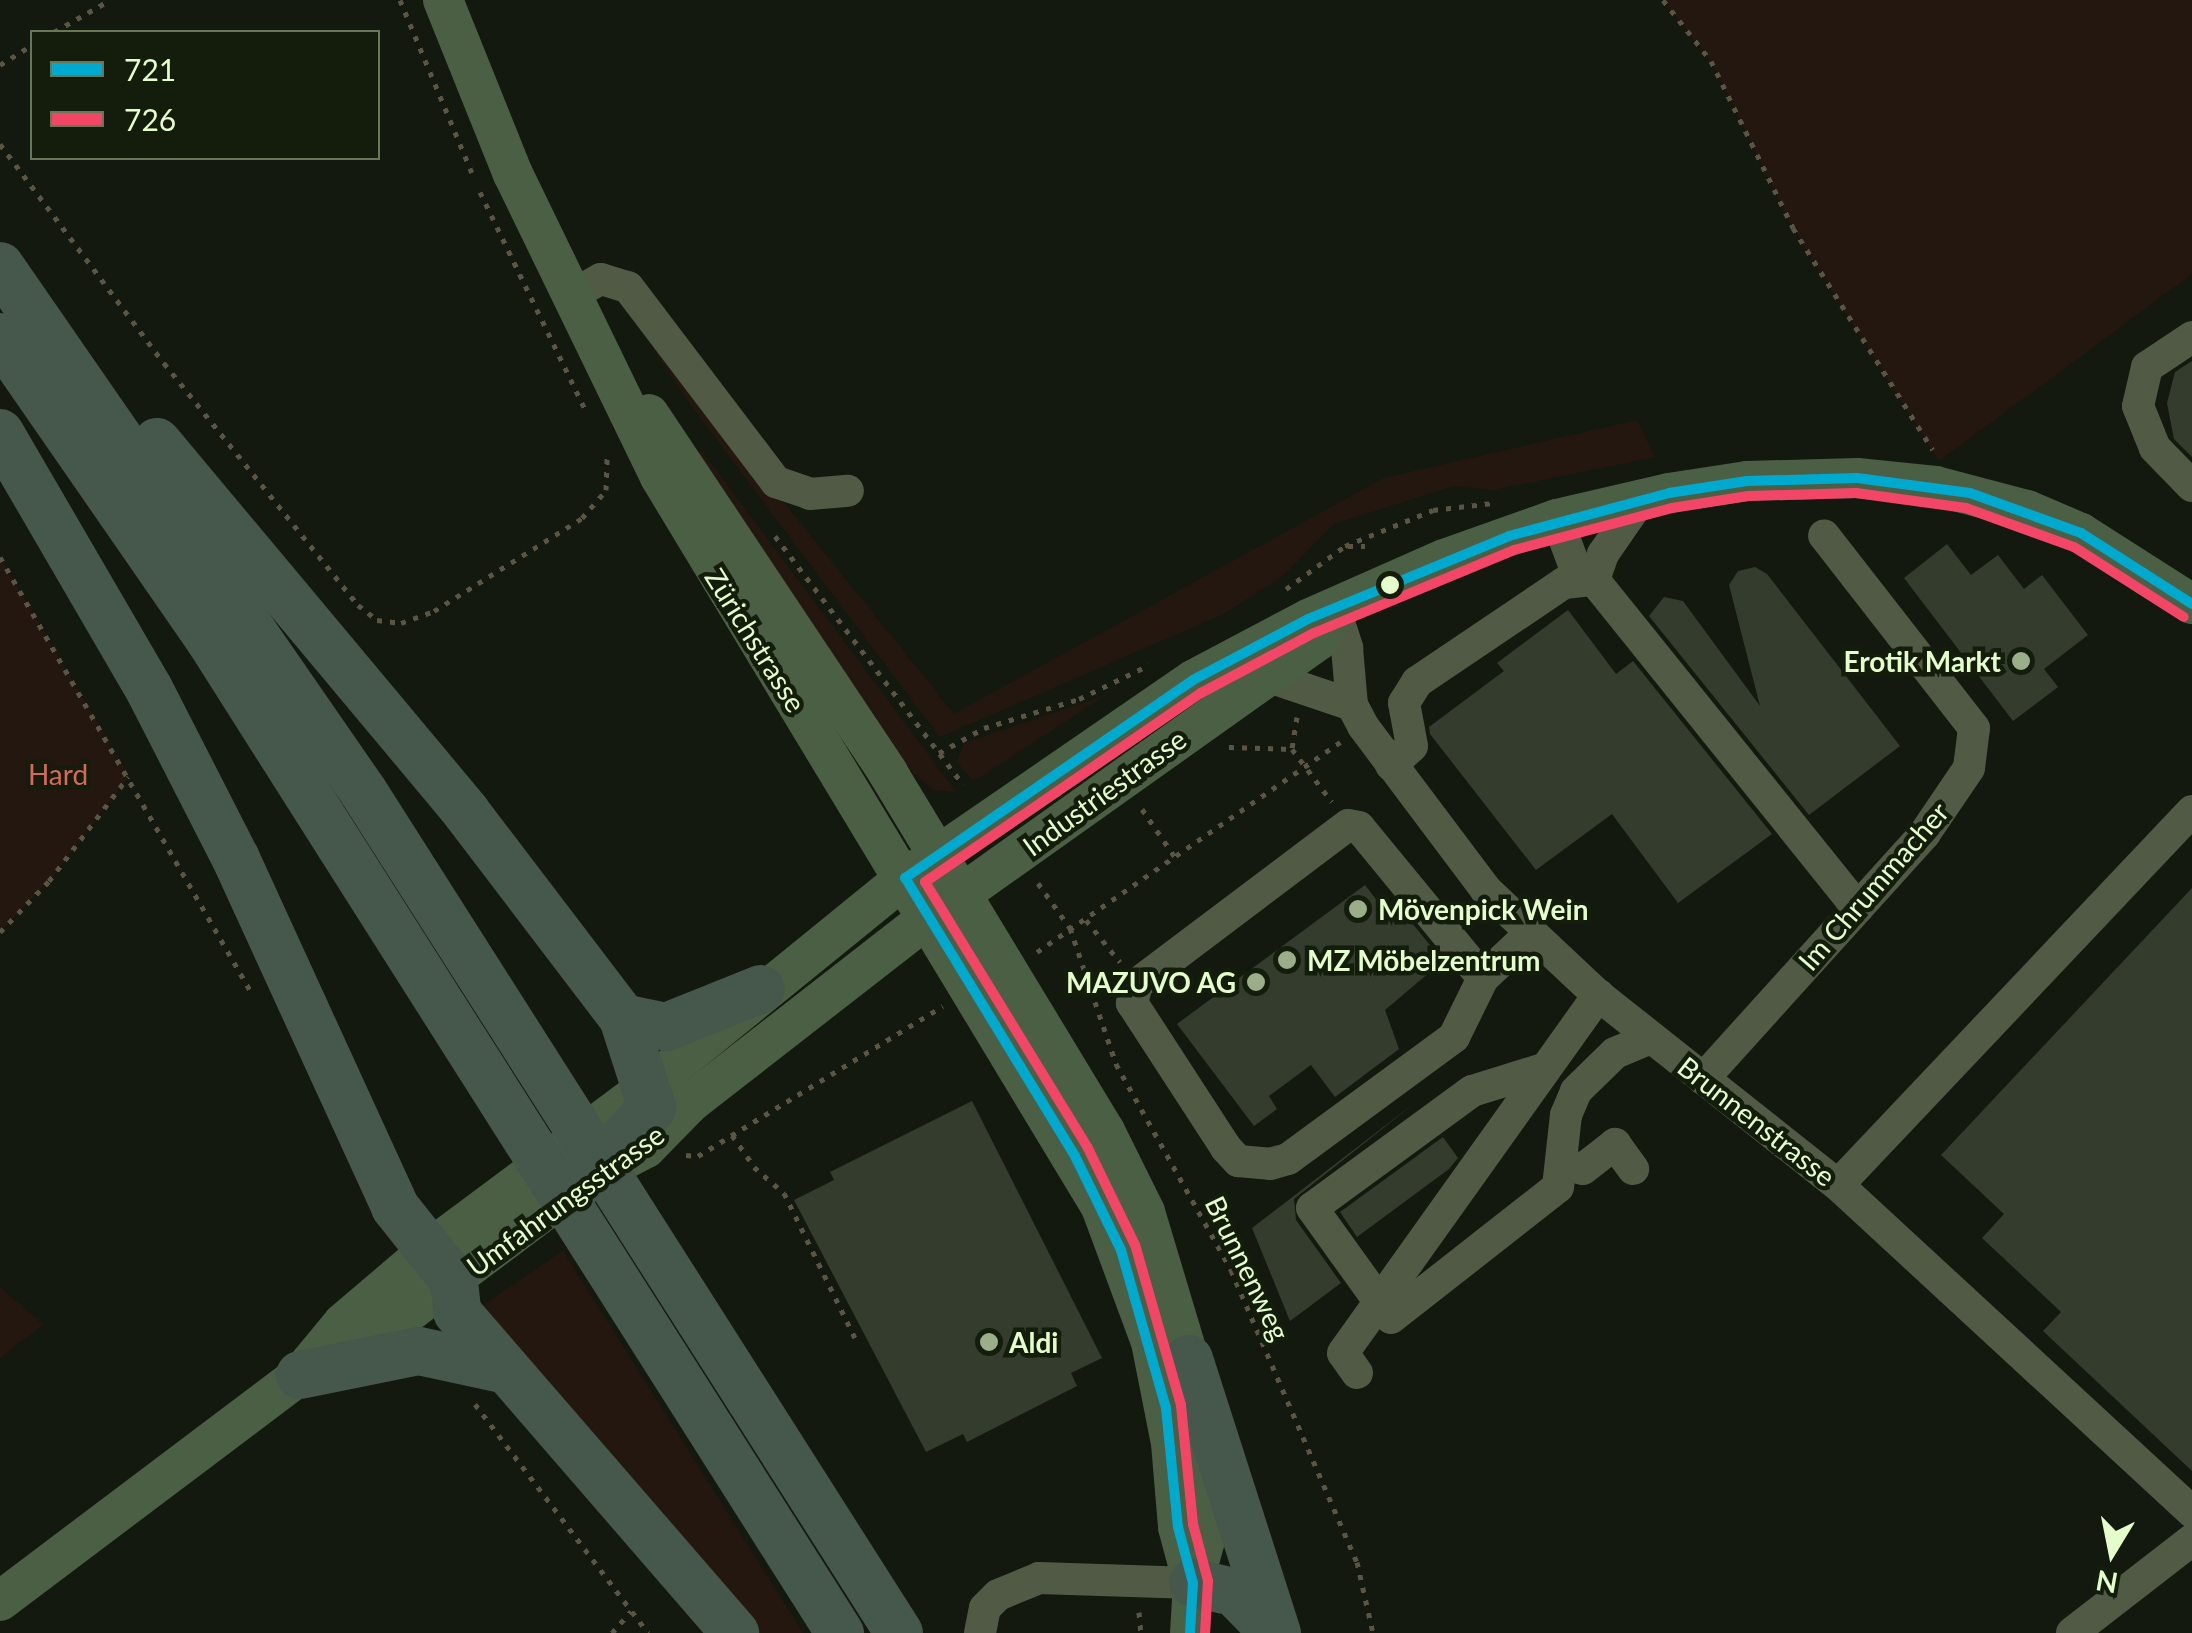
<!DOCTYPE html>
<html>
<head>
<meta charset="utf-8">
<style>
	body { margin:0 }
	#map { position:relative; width:2192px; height:1633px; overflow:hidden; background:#141910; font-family:Lato,sans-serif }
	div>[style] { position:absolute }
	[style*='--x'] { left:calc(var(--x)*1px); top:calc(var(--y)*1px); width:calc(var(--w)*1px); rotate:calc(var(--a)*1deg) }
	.green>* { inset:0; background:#241710 }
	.building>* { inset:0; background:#343c2d }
	.path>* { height:5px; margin-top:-2.5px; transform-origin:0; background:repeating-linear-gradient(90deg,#5a5544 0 5px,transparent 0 13px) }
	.minor>* { height:32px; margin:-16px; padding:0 16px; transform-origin:16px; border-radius:16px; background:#515a45 }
	.major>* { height:40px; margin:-20px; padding:0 20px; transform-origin:20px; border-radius:20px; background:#4b5f45 }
	.highway>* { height:48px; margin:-24px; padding:0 24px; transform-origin:24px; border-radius:24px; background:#46574b }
	.bus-1>* { height:10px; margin:-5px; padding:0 5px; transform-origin:5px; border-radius:5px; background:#00a9ce }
	.bus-2>* { height:10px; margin:-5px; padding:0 5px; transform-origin:5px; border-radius:5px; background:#f34667 }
	.dots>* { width:28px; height:28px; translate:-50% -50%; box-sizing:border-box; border:5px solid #141d0c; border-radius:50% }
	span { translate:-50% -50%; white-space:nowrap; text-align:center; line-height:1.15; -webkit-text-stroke:9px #141d0c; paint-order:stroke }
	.street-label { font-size:28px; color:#e5fdca }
	.poi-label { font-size:28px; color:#e5fdca; font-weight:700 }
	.right { translate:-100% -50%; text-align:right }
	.left { translate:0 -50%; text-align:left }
	.park-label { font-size:28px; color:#d9685a }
	.legend { position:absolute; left:30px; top:30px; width:350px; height:130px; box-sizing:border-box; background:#141d0c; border:2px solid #687758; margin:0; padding:12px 18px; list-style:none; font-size:30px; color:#e5fdca }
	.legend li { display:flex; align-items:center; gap:20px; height:50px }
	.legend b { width:50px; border:2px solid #687758 }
	.north { position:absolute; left:2062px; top:1503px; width:100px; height:100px; -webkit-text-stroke:8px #141d0c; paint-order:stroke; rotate:190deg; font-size:28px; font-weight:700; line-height:40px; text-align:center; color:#e5fdca }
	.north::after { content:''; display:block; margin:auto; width:35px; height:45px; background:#e5fdca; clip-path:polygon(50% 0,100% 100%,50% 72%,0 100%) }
</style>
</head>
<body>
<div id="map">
	<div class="green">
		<i style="clip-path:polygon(1663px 0,2192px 0,2192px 274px,1939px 461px,1793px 228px,1711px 60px)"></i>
		<i style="clip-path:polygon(625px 305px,954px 714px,1384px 478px,1637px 420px,1655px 457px,1493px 490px,1453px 486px,1334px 524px,1283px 576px,1223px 614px,940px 737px,688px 401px)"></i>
		<i style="clip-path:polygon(702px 451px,956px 792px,934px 790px,898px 761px,696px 452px)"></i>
		<i style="clip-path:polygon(0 557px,129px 776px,49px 881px,0 932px)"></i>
		<i style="clip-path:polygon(1104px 696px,982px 776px,972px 780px,957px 762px,964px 743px)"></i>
		<i style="clip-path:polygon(563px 1251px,803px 1633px,750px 1633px,473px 1312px)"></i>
		<i style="clip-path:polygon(0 1287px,43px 1325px,0 1358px)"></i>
	</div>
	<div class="building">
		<i style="clip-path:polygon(2192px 361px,2192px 457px,2174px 439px,2167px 403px,2175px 372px)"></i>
		<i style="clip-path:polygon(1947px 544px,1971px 575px,1998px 555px,2024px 589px,2042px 575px,2088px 635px,2044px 669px,2058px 687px,2013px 721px,1904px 578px)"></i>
		<i style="clip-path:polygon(1755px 567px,1767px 574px,1900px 746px,1809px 815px,1649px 616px,1664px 597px,1683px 601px,1760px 706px,1729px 585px,1738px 571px)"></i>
		<i style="clip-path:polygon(1568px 610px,1616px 674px,1633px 661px,1772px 834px,1678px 903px,1612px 814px,1536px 870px,1430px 734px,1429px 727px,1504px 671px,1497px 663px)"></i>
		<i style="clip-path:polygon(1365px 885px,1396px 925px,1407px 917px,1443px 961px,1385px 1010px,1399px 1049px,1335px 1097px,1311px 1065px,1269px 1096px,1277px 1109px,1254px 1126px,1177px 1024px)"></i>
		<i style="clip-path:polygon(2192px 888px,2192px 1471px,2043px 1331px,2061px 1312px,1982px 1238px,2004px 1214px,1941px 1155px)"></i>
		<i style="clip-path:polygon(972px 1101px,1102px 1358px,1071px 1373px,1077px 1386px,967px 1442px,963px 1434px,926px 1452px,794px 1200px,834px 1180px,830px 1172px)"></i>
		<i style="clip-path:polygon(1416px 1102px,1294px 1199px,1296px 1220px,1341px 1283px,1290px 1321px,1252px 1228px)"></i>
		<i style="clip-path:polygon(1443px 1137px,1458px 1158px,1449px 1169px,1357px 1237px,1340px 1212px)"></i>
	</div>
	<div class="path">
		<i style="--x:400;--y:0;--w:187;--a:67.4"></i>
		<i style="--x:1663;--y:0;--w:78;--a:51.8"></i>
		<i style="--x:1711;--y:61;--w:186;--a:63.8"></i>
		<i style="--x:1793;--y:228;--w:262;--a:57.8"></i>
		<i style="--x:54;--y:32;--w:64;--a:-29.7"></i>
		<i style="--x:0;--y:65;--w:38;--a:-32"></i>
		<i style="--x:0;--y:144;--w:274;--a:53.2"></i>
		<i style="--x:164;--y:363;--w:310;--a:51.3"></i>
		<i style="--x:358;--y:605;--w:24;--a:38"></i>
		<i style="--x:377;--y:620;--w:24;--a:7"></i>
		<i style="--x:401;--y:623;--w:35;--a:-20"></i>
		<i style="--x:434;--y:611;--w:175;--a:-32.1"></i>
		<i style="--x:582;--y:518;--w:37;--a:-49"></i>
		<i style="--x:606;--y:490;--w:38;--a:-88"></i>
		<i style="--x:480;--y:192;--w:243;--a:64.2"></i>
		<i style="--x:775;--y:536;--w:312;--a:52.9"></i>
		<i style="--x:1348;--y:546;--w:17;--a:0"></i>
		<i style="--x:0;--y:557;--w:502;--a:60.01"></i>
		<i style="--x:1286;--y:589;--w:73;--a:-36.1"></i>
		<i style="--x:1345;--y:546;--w:95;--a:-22.2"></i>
		<i style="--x:1433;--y:510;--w:60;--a:-6.7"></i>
		<i style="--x:1297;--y:717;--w:32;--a:99"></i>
		<i style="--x:1292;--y:749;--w:66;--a:53"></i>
		<i style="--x:1229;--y:747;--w:63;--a:1.8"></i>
		<i style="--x:939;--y:753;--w:51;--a:-29.1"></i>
		<i style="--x:984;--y:728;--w:99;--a:-17"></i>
		<i style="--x:1079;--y:699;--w:78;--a:-25.9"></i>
		<i style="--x:1142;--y:809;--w:62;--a:55.5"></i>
		<i style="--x:1038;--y:883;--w:55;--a:54.6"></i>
		<i style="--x:1070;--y:928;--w:144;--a:71.3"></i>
		<i style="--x:1116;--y:1064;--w:236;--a:60.8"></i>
		<i style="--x:1231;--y:1270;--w:318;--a:66.7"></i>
		<i style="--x:1357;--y:1562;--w:73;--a:77.3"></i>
		<i style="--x:1086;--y:920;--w:54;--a:51"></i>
		<i style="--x:0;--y:932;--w:71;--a:-46.1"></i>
		<i style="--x:49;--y:881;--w:131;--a:-52.8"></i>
		<i style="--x:1037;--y:952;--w:369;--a:-34.7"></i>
		<i style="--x:732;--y:1135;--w:39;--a:55"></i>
		<i style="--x:754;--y:1167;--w:40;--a:41"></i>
		<i style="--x:784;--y:1193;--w:166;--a:63.9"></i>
		<i style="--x:686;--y:1155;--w:12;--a:5"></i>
		<i style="--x:698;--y:1156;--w:287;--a:-31.5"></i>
		<i style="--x:475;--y:1404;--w:287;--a:52.9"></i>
		<i style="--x:1139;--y:1612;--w:21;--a:85"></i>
		<i style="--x:612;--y:1633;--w:29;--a:-49"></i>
	</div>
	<div class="minor">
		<i style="--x:571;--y:296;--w:34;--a:-30"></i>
		<i style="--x:601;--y:279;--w:28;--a:17"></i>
		<i style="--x:628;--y:287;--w:245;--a:52.8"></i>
		<i style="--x:776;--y:482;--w:36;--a:19"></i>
		<i style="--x:810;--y:494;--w:38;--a:-5"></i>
		<i style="--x:2192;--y:337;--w:54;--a:146.3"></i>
		<i style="--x:2147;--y:367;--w:40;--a:103"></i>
		<i style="--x:2138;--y:406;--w:45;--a:68"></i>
		<i style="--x:2155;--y:448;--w:53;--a:45.8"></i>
		<i style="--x:1557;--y:519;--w:63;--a:69.6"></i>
		<i style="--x:1594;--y:580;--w:28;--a:-71"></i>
		<i style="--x:1603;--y:554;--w:67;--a:-55.4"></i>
		<i style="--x:1335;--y:610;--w:40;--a:72"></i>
		<i style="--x:1347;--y:648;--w:57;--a:85"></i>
		<i style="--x:1352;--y:705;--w:24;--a:62"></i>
		<i style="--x:1363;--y:726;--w:205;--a:53.1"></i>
		<i style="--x:1486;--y:890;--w:154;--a:43.2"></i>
		<i style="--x:1598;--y:995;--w:306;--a:38.4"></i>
		<i style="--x:1838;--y:1185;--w:482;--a:42.7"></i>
		<i style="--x:1266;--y:676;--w:91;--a:18.6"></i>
		<i style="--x:1391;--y:765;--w:28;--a:-42"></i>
		<i style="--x:1412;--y:746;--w:44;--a:-100.5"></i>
		<i style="--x:1404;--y:703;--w:25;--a:-58"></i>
		<i style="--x:1417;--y:682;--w:177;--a:-34"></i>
		<i style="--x:1564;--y:583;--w:30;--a:-6"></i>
		<i style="--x:1594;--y:580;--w:421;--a:51.2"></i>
		<i style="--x:1483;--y:978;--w:195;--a:-129.4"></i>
		<i style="--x:1359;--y:827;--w:11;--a:-170"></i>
		<i style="--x:1348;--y:825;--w:264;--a:143"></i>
		<i style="--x:1137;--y:984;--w:20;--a:105"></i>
		<i style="--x:1132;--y:1003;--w:173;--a:57"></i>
		<i style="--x:1226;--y:1148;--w:18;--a:47"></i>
		<i style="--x:1238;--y:1161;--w:32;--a:5"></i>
		<i style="--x:1270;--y:1164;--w:19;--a:-16"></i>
		<i style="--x:1288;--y:1159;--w:206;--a:-36.3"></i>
		<i style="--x:1454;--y:1037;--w:66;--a:-63.8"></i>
		<i style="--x:1483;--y:978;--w:63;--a:-43.1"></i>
		<i style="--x:1540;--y:1070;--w:71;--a:162.8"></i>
		<i style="--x:1472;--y:1091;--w:198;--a:143.8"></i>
		<i style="--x:1312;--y:1208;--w:135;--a:54.3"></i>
		<i style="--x:1391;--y:1318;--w:212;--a:-38.1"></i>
		<i style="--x:1558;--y:1187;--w:72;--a:-83.7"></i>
		<i style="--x:1566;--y:1115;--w:26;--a:-67"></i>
		<i style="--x:1576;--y:1091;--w:54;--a:-44.3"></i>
		<i style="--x:1615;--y:1053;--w:38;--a:-23"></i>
		<i style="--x:1703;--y:1079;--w:331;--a:-47.9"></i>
		<i style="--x:1925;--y:833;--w:78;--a:-55.9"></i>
		<i style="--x:1969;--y:768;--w:40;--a:-82.9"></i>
		<i style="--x:1974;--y:728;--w:244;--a:-127.9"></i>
		<i style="--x:1564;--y:1165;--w:19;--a:12"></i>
		<i style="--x:1583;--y:1169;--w:41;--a:-38"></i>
		<i style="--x:1615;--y:1144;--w:31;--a:54"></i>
		<i style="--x:1838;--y:1185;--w:515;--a:-46.57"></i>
		<i style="--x:1357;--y:1373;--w:24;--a:-125"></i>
		<i style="--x:1343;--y:1353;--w:440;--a:-54.5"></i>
		<i style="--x:980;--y:1633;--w:25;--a:-79"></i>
		<i style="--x:985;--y:1608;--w:18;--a:-45"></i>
		<i style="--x:998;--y:1595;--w:44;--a:-22.5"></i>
		<i style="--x:1039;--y:1578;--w:154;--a:1.9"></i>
		<i style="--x:2072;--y:1633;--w:152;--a:-37.8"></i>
	</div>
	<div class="major">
		<i style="--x:443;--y:0;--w:188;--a:68.1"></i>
		<i style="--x:513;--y:174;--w:337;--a:64.1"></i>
		<i style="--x:660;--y:477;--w:853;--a:58.86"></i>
		<i style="--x:1101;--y:1207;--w:144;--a:69.7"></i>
		<i style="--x:1151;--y:1342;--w:103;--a:78.8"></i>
		<i style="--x:1171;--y:1443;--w:84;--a:85.2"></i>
		<i style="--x:1178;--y:1527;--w:58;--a:75"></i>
		<i style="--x:649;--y:414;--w:431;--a:56.3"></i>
		<i style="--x:888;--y:773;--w:419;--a:58.8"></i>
		<i style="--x:1105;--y:1131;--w:90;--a:63.7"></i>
		<i style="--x:1145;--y:1212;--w:153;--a:73.3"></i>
		<i style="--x:1189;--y:1359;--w:87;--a:82.7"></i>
		<i style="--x:1200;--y:1445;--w:85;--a:84.6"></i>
		<i style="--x:1208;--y:1530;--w:55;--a:105.8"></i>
		<i style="--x:1193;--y:1583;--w:50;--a:93.4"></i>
		<i style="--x:300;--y:1375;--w:67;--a:-50.4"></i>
		<i style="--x:343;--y:1323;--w:116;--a:-40.4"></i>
		<i style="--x:431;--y:1248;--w:273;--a:-36.7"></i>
		<i style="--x:650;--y:1085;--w:328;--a:-39.1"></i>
		<i style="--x:905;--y:878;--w:349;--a:-34.5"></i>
		<i style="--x:1193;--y:680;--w:130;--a:-27.9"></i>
		<i style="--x:1308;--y:619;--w:149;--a:-23.8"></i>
		<i style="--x:1444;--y:559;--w:120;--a:-19.5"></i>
		<i style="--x:1557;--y:519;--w:115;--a:-13.1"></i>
		<i style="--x:1669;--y:493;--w:79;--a:-8.7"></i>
		<i style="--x:1747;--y:481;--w:110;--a:-1.6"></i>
		<i style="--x:1857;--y:478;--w:79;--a:5.8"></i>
		<i style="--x:1936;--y:486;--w:94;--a:14.8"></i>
		<i style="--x:2027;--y:510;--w:59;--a:23.1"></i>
		<i style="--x:2081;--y:533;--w:132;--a:32.6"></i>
		<i style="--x:0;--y:1601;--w:376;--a:-37"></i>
		<i style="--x:300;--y:1375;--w:131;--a:-30.3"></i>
		<i style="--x:413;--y:1309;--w:215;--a:-36.9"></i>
		<i style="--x:585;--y:1180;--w:69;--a:-27.7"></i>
		<i style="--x:646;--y:1148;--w:63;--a:-45.6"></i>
		<i style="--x:690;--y:1103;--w:303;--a:-37.9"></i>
		<i style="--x:929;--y:917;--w:478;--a:-35.4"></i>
		<i style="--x:1319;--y:640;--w:16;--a:-60"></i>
	</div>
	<div class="highway">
		<i style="--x:0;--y:266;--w:638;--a:55.34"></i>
		<i style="--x:363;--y:791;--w:998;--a:57.52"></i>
		<i style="--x:0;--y:337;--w:371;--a:55.3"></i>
		<i style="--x:211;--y:642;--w:1174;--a:57.6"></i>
		<i style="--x:0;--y:433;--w:296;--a:59.8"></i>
		<i style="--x:149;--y:689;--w:191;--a:62.9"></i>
		<i style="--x:236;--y:859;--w:383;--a:65.4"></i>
		<i style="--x:395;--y:1207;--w:95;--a:51.4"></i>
		<i style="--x:454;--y:1281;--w:31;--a:84"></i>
		<i style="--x:457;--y:1312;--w:425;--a:49.1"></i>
		<i style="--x:157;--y:442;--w:482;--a:50.1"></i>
		<i style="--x:466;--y:812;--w:259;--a:52.7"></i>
		<i style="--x:623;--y:1018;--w:95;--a:72.1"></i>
		<i style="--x:652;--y:1108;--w:98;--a:132.9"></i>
		<i style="--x:623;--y:1018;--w:44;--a:11.8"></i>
		<i style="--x:666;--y:1027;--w:102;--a:-21.8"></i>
		<i style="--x:1189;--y:1359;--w:288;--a:72.2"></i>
		<i style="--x:300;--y:1375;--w:121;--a:-11.4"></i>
		<i style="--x:419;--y:1351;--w:90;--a:12.2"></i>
		<i style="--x:1193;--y:1583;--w:42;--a:12.4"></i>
		<i style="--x:1234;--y:1592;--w:57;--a:45.7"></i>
	</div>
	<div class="bus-1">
		<i style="--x:1190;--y:1633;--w:50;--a:-86.6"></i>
		<i style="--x:1193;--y:1583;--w:58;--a:-105"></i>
		<i style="--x:1178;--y:1527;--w:120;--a:-95.8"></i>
		<i style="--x:1166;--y:1408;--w:164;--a:-105.9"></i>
		<i style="--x:1121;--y:1250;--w:105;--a:-116.1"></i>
		<i style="--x:1075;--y:1156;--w:326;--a:-121.4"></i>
		<i style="--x:905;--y:878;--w:349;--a:-34.5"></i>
		<i style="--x:1193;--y:680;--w:130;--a:-27.9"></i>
		<i style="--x:1308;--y:619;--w:217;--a:-22.4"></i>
		<i style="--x:1509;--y:536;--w:166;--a:-15"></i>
		<i style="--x:1669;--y:493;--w:79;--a:-8.7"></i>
		<i style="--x:1747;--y:481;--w:110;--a:-1.6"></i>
		<i style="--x:1857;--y:478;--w:114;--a:7.6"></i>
		<i style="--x:1970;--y:493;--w:118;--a:19.8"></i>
		<i style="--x:2081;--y:533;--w:132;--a:32.6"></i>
	</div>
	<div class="bus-2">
		<i style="--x:1205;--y:1633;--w:52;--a:-86.7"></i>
		<i style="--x:1208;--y:1581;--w:59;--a:-104.7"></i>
		<i style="--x:1193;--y:1524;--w:120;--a:-95.8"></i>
		<i style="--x:1181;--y:1405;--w:166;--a:-106"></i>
		<i style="--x:1135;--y:1245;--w:108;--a:-115.9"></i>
		<i style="--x:1088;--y:1148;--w:312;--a:-121.5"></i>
		<i style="--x:925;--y:882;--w:335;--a:-34.4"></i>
		<i style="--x:1201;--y:693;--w:128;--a:-28"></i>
		<i style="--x:1314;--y:633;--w:217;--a:-22.5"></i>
		<i style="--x:1514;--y:550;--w:163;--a:-14.9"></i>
		<i style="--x:1672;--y:508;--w:77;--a:-9"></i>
		<i style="--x:1748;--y:496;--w:108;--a:-1.6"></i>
		<i style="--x:1856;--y:493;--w:111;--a:7.8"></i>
		<i style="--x:1966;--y:508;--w:115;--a:19.9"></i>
		<i style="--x:2074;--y:547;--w:130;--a:32.5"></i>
	</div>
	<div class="dots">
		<i style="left:1390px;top:585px;background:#e5fdca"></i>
		<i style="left:2021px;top:661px;background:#9cad89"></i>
		<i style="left:1358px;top:909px;background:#9cad89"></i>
		<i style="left:1287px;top:960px;background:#9cad89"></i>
		<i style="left:1256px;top:982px;background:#9cad89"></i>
		<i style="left:989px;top:1342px;background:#9cad89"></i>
	</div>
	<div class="street-label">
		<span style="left:756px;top:640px;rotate:58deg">Zürichstrasse</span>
		<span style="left:1104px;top:792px;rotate:-36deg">Industriestrasse</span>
		<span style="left:1873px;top:886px;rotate:-49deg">Im Chrummacher</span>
		<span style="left:1757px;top:1121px;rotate:38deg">Brunnenstrasse</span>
		<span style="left:565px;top:1200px;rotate:-36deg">Umfahrungsstrasse</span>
		<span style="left:1248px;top:1268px;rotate:64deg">Brunnenweg</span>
	</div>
	<div class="poi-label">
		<span class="right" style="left:2001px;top:661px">Erotik Markt</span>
		<span class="left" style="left:1378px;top:909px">Mövenpick Wein</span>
		<span class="left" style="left:1307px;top:960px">MZ Möbelzentrum</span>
		<span class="right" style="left:1236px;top:982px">MAZUVO AG</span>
		<span class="left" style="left:1009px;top:1342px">Aldi</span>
	</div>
	<div class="park-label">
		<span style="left:58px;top:774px">Hard</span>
	</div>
	<ul class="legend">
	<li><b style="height:12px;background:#00a9ce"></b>721</li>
	<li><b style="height:12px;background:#f34667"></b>726</li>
	</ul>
	<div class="north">N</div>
</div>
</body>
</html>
